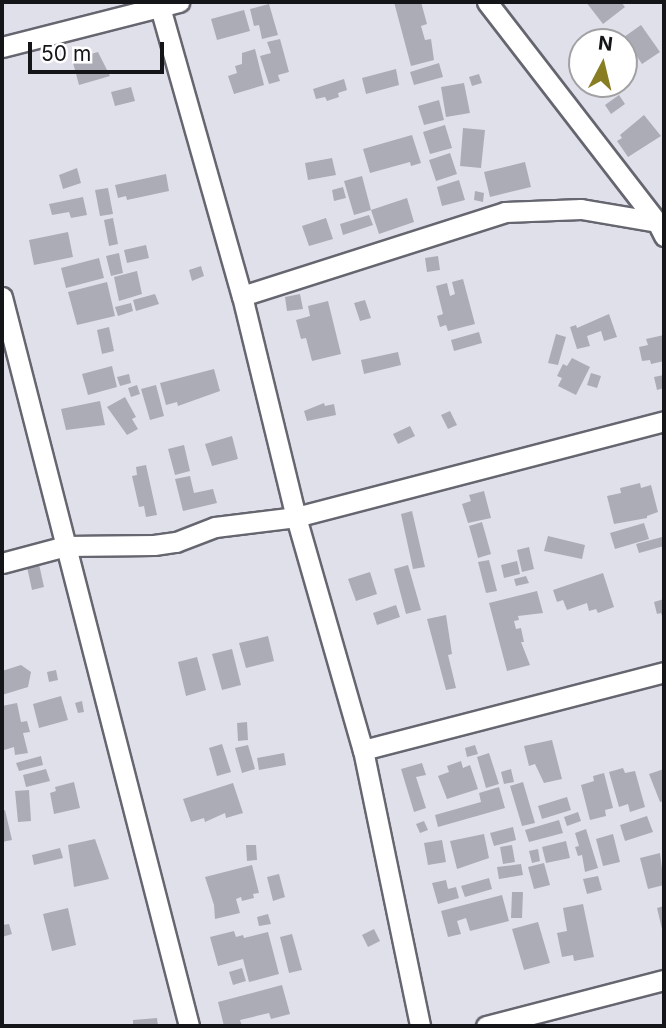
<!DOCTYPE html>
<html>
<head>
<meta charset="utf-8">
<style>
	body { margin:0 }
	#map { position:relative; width:666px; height:1028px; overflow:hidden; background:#e0e0eb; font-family:Inter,sans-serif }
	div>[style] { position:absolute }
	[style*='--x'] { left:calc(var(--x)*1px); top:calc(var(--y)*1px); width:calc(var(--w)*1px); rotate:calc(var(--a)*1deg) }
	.building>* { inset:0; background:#abacb6 }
	.roads { filter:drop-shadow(2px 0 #65666f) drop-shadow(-2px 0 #65666f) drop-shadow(0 2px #65666f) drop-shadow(0 -2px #65666f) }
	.minor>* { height:19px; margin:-9.5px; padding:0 9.5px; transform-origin:9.5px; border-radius:9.5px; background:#fff }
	span { translate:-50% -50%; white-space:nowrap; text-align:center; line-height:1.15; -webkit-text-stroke:7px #fff; paint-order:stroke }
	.frame { position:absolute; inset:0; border:4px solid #141518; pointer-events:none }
	.north { position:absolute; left:568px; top:28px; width:70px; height:70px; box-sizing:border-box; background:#fff; border:2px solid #a1a1a3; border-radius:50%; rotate:7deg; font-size:19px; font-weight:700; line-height:28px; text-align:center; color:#141518 }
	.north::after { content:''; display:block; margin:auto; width:24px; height:32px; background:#887d23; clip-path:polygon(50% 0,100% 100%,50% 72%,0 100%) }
	.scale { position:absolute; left:28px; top:42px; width:136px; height:32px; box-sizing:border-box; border:4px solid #141518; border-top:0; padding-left:9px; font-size:21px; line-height:24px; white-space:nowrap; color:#141518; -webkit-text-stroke:5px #fff; paint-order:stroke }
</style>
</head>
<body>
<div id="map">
	<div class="building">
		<i style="clip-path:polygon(394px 2px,421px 2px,427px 24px,421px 26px,425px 40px,431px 39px,434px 60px,411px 66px)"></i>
		<i style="clip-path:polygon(586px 2px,621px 2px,625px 7px,603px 24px)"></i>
		<i style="clip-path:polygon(269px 4px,278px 35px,262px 39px,259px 25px,254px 26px,250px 9px)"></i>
		<i style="clip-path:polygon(244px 10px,250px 31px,217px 40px,211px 19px)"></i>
		<i style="clip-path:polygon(641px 25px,660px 52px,642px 64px,624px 37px)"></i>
		<i style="clip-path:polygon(280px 39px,289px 72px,278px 75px,280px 81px,269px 84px,260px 56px,271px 53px,267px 42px)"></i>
		<i style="clip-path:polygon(255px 49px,264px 85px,234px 94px,228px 76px,237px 73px,235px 66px,242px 64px,242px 53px)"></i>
		<i style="clip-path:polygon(98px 52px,110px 76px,79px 85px,72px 59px)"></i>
		<i style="clip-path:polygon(439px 63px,443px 77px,414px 85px,410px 72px)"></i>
		<i style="clip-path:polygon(396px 69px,399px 85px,366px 94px,362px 78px)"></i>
		<i style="clip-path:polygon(479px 74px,482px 83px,472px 86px,469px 77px)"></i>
		<i style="clip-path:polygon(344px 79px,347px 90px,338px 93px,339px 97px,327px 101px,325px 97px,316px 99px,313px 89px)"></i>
		<i style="clip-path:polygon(464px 83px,470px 113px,446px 117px,441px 87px)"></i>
		<i style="clip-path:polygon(131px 87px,135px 101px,115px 106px,111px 92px)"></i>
		<i style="clip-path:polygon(619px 95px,625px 104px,611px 114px,605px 105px)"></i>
		<i style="clip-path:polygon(439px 100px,444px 120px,424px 125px,418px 106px)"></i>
		<i style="clip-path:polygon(644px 115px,661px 136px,628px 157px,617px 141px,622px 138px,620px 135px)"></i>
		<i style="clip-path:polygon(445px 125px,452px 148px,430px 154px,423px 132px)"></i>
		<i style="clip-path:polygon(463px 128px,485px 130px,481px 168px,460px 166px)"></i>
		<i style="clip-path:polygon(412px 135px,421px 163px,411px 166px,410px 162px,370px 173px,363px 149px)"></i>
		<i style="clip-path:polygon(450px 153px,457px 174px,436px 181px,429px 160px)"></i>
		<i style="clip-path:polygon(332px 158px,336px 175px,308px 180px,305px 163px)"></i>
		<i style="clip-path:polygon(525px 162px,531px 187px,490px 197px,484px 172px)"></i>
		<i style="clip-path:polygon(77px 168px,81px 183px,63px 189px,59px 175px)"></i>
		<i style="clip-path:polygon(166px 174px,169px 191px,127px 200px,126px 196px,118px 198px,115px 185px)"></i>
		<i style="clip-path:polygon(362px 176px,371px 210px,407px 198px,414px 222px,379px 234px,371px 210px,354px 215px,344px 181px)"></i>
		<i style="clip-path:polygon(459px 180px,465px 200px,442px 206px,437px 187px)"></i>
		<i style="clip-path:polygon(343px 187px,346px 198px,334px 201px,332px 190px)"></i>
		<i style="clip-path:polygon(108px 188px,113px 214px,100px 216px,95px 190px)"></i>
		<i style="clip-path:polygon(475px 191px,484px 193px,483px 202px,474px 200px)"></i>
		<i style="clip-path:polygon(83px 197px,87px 215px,71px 218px,69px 212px,52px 215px,49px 204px)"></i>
		<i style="clip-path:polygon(369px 215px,373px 225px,343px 235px,340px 224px)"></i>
		<i style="clip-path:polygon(113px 218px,118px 244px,109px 246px,104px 220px)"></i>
		<i style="clip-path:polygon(326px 218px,333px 239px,309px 246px,302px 226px)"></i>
		<i style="clip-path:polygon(68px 232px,73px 257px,34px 265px,29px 240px)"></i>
		<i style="clip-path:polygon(146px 245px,149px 258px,127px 263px,124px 250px)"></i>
		<i style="clip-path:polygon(119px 253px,123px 273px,111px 276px,106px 256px)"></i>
		<i style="clip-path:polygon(438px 256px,440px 270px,427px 272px,425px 258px)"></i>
		<i style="clip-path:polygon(99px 258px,104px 278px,66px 288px,61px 268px)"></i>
		<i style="clip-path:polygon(201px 266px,204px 276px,192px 281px,189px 270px)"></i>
		<i style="clip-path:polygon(137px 271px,142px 294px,119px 301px,114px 277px)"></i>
		<i style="clip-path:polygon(463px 279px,475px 324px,448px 331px,446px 325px,440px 327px,437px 316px,443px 314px,436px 286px,447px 283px,450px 296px,455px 294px,452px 282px)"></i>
		<i style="clip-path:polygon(107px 282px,115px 316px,77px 325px,68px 292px)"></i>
		<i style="clip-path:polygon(155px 294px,159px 304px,136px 311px,133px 300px)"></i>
		<i style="clip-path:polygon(300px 294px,303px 309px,287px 311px,285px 297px)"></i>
		<i style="clip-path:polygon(365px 300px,371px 318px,360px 321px,354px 303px)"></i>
		<i style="clip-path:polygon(328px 301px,341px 354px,312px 361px,306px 338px,301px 339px,296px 320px,310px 316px,308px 306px)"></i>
		<i style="clip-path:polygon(131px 303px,133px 311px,118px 316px,115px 307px)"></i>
		<i style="clip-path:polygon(609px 314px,617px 337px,604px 341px,601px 331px,587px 336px,590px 346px,577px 349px,570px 327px,576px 325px,577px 328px)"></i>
		<i style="clip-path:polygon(109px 327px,114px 351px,102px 354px,97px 330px)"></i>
		<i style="clip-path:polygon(479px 332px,482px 343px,454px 351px,451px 340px)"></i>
		<i style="clip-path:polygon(556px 334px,566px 337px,558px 365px,548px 363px)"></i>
		<i style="clip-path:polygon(664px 335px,664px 361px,651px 364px,650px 360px,642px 361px,639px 347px,648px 345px,646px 339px)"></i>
		<i style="clip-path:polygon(398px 352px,401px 365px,364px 374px,361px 360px)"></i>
		<i style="clip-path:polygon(572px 358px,590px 367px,576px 395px,558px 386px,562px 378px,557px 376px,563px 364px,567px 366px)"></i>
		<i style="clip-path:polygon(112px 366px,117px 387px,88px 395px,82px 374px)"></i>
		<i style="clip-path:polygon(214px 369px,220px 391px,178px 406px,177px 402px,166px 405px,160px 383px)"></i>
		<i style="clip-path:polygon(591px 373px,601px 376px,597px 388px,587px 385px)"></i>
		<i style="clip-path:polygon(129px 374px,131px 383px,120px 386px,117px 377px)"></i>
		<i style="clip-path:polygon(664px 375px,664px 388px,657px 390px,654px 377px)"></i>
		<i style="clip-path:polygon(137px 385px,140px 394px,131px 397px,128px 388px)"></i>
		<i style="clip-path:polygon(156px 385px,164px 416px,150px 420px,141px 389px)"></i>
		<i style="clip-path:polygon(125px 397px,136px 417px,132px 419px,138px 429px,127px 435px,107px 407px)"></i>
		<i style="clip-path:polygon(100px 401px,105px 425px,66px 430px,61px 409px)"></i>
		<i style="clip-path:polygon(324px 403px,325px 406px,334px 404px,336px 415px,307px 421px,304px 411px)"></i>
		<i style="clip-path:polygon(450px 411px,457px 425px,448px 429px,441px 415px)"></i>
		<i style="clip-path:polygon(410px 426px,415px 436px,398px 444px,393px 434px)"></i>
		<i style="clip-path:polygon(232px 436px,238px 459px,212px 466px,205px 444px)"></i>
		<i style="clip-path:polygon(184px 445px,190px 471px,175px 475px,168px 449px)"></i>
		<i style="clip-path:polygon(146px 465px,157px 515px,146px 517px,144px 506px,139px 507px,132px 476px,137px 475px,136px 467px)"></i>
		<i style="clip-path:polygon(190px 476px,194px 493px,213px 489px,217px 503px,183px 511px,175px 479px)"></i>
		<i style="clip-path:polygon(640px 483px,641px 488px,651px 485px,658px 512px,647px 516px,647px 518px,614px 524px,607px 496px,621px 493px,620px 488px)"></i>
		<i style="clip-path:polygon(484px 491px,491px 518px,468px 523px,462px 504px,471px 501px,469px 495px)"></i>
		<i style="clip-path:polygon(412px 511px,425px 567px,413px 569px,401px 514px)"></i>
		<i style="clip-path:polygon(482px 522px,491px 554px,478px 558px,469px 526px)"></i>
		<i style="clip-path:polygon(644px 523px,649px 539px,615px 549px,610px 533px)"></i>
		<i style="clip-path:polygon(548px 536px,585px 545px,582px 559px,544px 551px)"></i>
		<i style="clip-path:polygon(662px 537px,664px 546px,639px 553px,636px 544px)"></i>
		<i style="clip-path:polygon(529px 547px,534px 569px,522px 572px,517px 550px)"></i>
		<i style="clip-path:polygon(489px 560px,497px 591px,486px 593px,478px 562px)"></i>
		<i style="clip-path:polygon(517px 561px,520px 574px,504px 578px,501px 565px)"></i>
		<i style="clip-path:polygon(39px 564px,44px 587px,32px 590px,27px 567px)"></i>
		<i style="clip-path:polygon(408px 565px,421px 610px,406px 614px,394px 569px)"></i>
		<i style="clip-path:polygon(370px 572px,377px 594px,356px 601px,348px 579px)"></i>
		<i style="clip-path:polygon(603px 573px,614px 607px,598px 613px,596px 609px,589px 611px,587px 603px,567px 610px,563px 600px,557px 602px,553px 590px)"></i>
		<i style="clip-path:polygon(526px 576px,529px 583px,516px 586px,514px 579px)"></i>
		<i style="clip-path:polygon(537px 591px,543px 613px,518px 616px,519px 620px,514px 621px,516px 629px,521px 628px,524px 642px,521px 642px,530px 665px,507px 671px,489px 603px)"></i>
		<i style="clip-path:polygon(664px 599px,664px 621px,661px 613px,657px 614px,654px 602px)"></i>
		<i style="clip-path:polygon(396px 605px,400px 617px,377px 625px,373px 613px)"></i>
		<i style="clip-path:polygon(446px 615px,452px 654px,448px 655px,456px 688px,446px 690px,427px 619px)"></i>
		<i style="clip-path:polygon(268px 636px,274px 661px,246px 668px,239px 643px)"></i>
		<i style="clip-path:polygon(232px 649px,241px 685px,222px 690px,212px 654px)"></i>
		<i style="clip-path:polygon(197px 657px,206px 690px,186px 696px,178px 662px)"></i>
		<i style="clip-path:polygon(21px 665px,31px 672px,28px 687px,2px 695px,2px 671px)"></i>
		<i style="clip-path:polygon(56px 670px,58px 680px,49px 682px,47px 672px)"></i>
		<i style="clip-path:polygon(61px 696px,68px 720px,39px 728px,33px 704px)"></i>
		<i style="clip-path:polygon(82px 701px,84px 712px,78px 713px,75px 703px)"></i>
		<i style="clip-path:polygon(17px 703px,21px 722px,27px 721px,30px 732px,23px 733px,28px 753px,15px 755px,14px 747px,4px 750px,2px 706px)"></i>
		<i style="clip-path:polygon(247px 722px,248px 740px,238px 741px,237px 723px)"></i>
		<i style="clip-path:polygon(552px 740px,562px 779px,544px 783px,535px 764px,529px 766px,524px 746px)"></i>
		<i style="clip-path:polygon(222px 744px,231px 772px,217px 776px,209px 748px)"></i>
		<i style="clip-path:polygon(248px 745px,255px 769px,242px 773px,235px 748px)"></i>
		<i style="clip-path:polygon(475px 745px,478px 754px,467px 757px,465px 748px)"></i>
		<i style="clip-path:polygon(284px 753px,286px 765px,259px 770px,257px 758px)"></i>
		<i style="clip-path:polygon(489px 753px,499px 784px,486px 788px,477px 757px)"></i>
		<i style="clip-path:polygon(41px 756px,43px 765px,19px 771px,16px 763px)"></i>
		<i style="clip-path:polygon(461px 761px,463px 768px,470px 765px,478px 789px,447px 799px,438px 776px,449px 772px,447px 766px)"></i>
		<i style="clip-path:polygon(422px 763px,426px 775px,416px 777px,426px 808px,414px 812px,401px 769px)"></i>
		<i style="clip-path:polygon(623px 768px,625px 773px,635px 771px,645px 807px,630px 812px,628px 804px,619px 807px,609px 772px)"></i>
		<i style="clip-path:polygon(46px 769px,50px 781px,26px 787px,23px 775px)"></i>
		<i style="clip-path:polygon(511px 769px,514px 782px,504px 784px,501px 772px)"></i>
		<i style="clip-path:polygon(664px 769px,664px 801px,660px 802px,649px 774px)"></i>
		<i style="clip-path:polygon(604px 773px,613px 808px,605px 810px,606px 816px,590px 820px,581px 785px,594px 781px,593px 776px)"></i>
		<i style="clip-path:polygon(74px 782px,80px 808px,54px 814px,50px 793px,56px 791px,55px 787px)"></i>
		<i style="clip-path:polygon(523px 782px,535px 823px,522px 826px,510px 786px)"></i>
		<i style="clip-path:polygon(233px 783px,243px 813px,226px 818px,225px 813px,205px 822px,204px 818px,191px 822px,183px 799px)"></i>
		<i style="clip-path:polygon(499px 787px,505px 808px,438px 827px,435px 815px,481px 802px,479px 793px)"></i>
		<i style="clip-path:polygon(29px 790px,31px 821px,18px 822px,15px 791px)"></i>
		<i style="clip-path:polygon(567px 797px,571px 810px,542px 819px,538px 806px)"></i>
		<i style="clip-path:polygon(5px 810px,12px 840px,2px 842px,2px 811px)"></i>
		<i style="clip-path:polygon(578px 812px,581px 821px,567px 826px,564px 817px)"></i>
		<i style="clip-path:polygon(647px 816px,653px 832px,625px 841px,620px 825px)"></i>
		<i style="clip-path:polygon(559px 820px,563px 833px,529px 842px,525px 830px)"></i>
		<i style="clip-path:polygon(424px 821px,428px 830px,420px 833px,416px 824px)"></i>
		<i style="clip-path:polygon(513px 827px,516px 840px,494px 846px,490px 833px)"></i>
		<i style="clip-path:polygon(586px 829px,598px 868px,585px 872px,582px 855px,578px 856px,575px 847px,579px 846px,575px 833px)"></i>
		<i style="clip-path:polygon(484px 834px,489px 858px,457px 869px,450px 841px)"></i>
		<i style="clip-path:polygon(613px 834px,620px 862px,603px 866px,596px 839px)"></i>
		<i style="clip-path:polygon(95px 839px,109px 879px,74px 887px,68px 845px)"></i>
		<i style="clip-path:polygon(442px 840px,446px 862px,428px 865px,424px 843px)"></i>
		<i style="clip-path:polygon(566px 841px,570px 858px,546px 863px,542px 847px)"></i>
		<i style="clip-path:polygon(246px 845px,256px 845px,257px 860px,247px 861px)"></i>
		<i style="clip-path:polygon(512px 845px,515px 862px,503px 864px,500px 847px)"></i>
		<i style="clip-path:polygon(60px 848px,63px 858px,34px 865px,32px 855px)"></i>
		<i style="clip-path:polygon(538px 849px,540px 861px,532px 863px,529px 851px)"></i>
		<i style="clip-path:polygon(660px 853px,664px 885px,648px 889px,640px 858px)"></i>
		<i style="clip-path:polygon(544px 863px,550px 885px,534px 889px,528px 867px)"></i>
		<i style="clip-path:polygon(521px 864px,523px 875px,499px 879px,497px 867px)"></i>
		<i style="clip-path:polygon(252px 865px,259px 893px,253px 894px,254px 898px,242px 901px,241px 897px,236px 899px,240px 913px,215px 919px,214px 905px,205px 877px)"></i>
		<i style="clip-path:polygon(279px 874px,285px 897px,273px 901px,267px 877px)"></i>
		<i style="clip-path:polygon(598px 876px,602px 890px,587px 894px,583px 879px)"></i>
		<i style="clip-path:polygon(489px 878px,492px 889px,465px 897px,461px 886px)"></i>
		<i style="clip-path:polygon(446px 880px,448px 889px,456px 887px,459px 898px,438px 904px,432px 883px)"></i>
		<i style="clip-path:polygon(512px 892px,523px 892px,522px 918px,511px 918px)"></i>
		<i style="clip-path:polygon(502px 895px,509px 921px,470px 931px,466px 918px,457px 921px,461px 934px,448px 937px,441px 911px)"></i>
		<i style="clip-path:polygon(583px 904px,594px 957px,574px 961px,573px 955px,562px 957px,557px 933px,567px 931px,563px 908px)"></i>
		<i style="clip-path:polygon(664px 906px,664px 928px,662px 929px,657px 908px)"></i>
		<i style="clip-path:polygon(68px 908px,76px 945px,52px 951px,43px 914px)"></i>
		<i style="clip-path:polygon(268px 914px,271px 924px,259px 926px,257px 917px)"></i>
		<i style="clip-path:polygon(538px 922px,550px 963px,524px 970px,512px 929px)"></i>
		<i style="clip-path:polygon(9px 924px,12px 934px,2px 937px,2px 925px)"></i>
		<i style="clip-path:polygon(374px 929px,380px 941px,368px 947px,362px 935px)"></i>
		<i style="clip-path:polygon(234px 931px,236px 937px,243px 935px,244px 938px,268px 932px,279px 974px,249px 982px,243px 959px,218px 966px,210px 937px)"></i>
		<i style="clip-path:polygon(292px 934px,302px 970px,289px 973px,280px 937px)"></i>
		<i style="clip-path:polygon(242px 968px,246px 981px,233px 985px,229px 972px)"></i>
		<i style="clip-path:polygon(282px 985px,290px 1014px,271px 1019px,269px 1013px,240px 1020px,242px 1026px,224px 1026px,218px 1002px)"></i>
		<i style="clip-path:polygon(157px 1018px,158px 1026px,133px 1026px,133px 1020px)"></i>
	</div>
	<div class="roads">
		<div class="minor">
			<i style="--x:487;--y:2;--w:278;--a:52.3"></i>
			<i style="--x:657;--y:222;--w:16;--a:63"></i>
			<i style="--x:160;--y:7;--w:300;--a:74.2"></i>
			<i style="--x:242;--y:296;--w:228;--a:76.3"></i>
			<i style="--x:296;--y:517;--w:242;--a:74"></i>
			<i style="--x:363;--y:750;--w:282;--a:78.3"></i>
			<i style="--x:2;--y:47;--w:183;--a:-14.3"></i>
			<i style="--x:242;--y:296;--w:276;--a:-17.7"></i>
			<i style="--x:505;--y:212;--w:76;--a:-2.3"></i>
			<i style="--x:581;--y:209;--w:77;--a:9.7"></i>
			<i style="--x:2;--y:297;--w:753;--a:75.61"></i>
			<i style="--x:2;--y:563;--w:66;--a:-14.9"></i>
			<i style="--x:66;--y:546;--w:88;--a:-0.7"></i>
			<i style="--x:154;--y:545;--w:22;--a:-8"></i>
			<i style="--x:176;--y:542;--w:42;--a:-21"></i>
			<i style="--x:215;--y:527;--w:82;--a:-7"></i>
			<i style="--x:296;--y:517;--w:380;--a:-14.6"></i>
			<i style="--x:363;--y:750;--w:311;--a:-14.5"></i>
			<i style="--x:486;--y:1026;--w:184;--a:-14.5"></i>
		</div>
	</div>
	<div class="frame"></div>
	<div class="north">N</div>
	<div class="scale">50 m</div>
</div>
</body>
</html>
